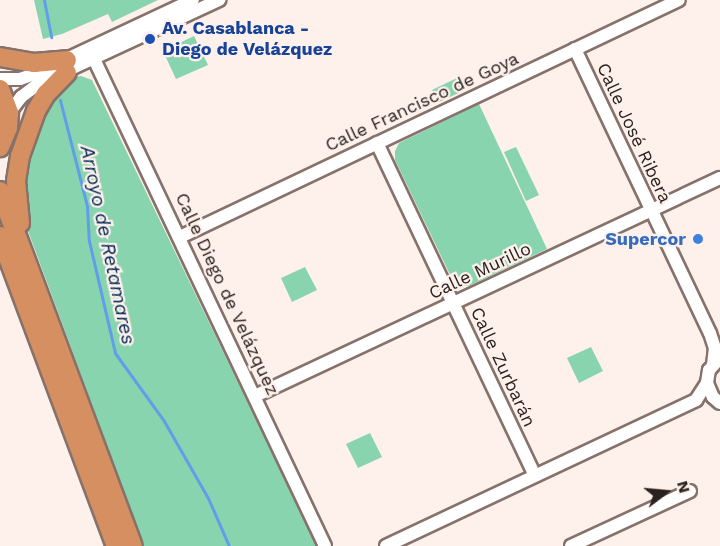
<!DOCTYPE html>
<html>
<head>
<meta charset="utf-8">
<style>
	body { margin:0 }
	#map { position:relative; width:720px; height:546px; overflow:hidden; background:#fef0eb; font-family:"Work Sans",sans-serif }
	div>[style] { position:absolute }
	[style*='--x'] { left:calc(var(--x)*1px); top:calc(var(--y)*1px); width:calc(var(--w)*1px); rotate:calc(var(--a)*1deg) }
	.green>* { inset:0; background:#88d4ae }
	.stream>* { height:3px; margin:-1.5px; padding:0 1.5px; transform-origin:1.5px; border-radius:1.5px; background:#609ee9 }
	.roads { filter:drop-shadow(2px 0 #86726a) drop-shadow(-2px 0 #86726a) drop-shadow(0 2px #86726a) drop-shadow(0 -2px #86726a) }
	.minor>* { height:12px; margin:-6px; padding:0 6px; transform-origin:6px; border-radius:6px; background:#fff }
	.highway>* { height:18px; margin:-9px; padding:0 9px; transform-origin:9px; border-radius:9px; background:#d58f60 }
	.dots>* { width:16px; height:16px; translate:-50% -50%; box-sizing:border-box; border:3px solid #fef0eb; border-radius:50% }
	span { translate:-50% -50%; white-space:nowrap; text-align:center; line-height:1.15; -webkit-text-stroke:4.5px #fef0eb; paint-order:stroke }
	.transit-label { font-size:18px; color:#164399; font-weight:700 }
	.left { translate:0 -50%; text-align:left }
	.street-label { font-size:18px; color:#2a221e }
	.shop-label { font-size:18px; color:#366cbe; font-weight:700 }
	.right { translate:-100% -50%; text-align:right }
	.water-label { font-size:20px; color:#002957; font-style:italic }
	.north { position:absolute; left:636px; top:462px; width:60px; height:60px; -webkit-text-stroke:4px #fef0eb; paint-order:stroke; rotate:74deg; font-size:16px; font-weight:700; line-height:24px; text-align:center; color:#2a221e }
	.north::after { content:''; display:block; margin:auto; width:21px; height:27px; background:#2a221e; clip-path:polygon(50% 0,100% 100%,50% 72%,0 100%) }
</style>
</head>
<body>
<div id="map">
	<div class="green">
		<i style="clip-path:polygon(34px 0,158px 0,112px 22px,108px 14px,62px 34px,43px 39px)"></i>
		<i style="clip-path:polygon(194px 36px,208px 65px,176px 79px,163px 51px)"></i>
		<i style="clip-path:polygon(81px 76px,92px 80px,317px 546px,144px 546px,24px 220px,21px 202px,31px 132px,67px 78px)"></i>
		<i style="clip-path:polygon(457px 78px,463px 91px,439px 102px,432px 90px)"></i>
		<i style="clip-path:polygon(479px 104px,547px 249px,469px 286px,461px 286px,454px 283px,395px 160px,395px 151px,399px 143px)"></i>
		<i style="clip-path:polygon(516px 147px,539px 195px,526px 201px,504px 152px)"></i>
		<i style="clip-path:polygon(305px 267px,317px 290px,292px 302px,281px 278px)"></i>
		<i style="clip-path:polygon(591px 347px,603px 371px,579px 383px,567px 358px)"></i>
		<i style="clip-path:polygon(370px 433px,382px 457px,358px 468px,346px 444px)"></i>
	</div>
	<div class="stream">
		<i style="--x:44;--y:0;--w:38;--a:79"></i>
		<i style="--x:60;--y:100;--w:109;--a:75.7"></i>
		<i style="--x:87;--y:206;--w:35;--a:87"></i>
		<i style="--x:89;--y:241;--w:115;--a:76.9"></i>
		<i style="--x:115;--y:353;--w:84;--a:54.2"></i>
		<i style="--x:164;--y:421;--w:89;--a:60.3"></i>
		<i style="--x:208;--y:498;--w:52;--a:66.4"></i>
	</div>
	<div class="roads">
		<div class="minor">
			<i style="--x:575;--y:49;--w:314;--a:64.6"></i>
			<i style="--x:710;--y:333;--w:16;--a:72"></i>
			<i style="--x:715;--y:348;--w:16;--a:97"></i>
			<i style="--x:94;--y:59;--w:539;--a:64.62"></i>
			<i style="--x:0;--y:79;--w:20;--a:0"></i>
			<i style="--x:20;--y:79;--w:18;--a:-19"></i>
			<i style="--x:37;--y:73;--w:172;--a:-25.1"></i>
			<i style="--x:9;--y:113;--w:20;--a:-53"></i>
			<i style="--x:21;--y:97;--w:21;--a:-37"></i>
			<i style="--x:38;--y:84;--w:200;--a:-24.9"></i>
			<i style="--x:377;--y:143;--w:368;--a:64.6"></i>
			<i style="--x:180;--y:237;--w:552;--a:-25.41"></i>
			<i style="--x:719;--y:359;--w:15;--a:132"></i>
			<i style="--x:709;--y:370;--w:13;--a:99"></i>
			<i style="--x:707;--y:383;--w:15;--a:67"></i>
			<i style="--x:713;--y:397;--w:9;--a:41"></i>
			<i style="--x:255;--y:396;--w:514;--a:-25.12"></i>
			<i style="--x:386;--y:546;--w:343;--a:-25.2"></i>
			<i style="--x:696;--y:400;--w:20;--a:-57"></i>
			<i style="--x:571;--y:546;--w:131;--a:-24.8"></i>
		</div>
		<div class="highway">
			<i style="--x:0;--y:57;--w:35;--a:10"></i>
			<i style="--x:34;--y:63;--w:33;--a:-5"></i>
			<i style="--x:0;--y:89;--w:26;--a:69"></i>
			<i style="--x:9;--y:113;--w:15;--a:94"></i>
			<i style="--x:8;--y:128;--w:21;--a:113"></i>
			<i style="--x:0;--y:191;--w:379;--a:69.5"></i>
			<i style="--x:20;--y:223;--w:42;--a:-95.4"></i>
			<i style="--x:16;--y:181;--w:25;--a:-81"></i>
			<i style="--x:20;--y:156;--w:48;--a:-70.4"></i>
			<i style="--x:36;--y:111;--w:20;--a:-60"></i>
			<i style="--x:46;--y:94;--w:30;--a:-46"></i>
			<i style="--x:0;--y:236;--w:331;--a:69.5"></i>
		</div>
	</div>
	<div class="dots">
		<i style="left:150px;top:39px;background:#1a4fb4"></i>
		<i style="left:698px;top:239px;background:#3f7fe0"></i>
	</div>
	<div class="transit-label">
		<span class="left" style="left:162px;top:39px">Av. Casablanca -<br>Diego de Velázquez</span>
	</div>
	<div class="street-label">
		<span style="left:422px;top:102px;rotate:-25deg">Calle Francisco de Goya</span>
		<span style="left:634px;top:133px;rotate:65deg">Calle José Ribera</span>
		<span style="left:480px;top:271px;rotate:-25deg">Calle Murillo</span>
		<span style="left:227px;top:294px;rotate:65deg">Calle Diego de Velázquez</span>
		<span style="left:503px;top:367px;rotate:65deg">Calle Zurbarán</span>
	</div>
	<div class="shop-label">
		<span class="right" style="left:686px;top:239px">Supercor</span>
	</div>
	<div class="water-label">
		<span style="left:108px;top:245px;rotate:78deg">Arroyo de Retamares</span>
	</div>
	<div class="north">N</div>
</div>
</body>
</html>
